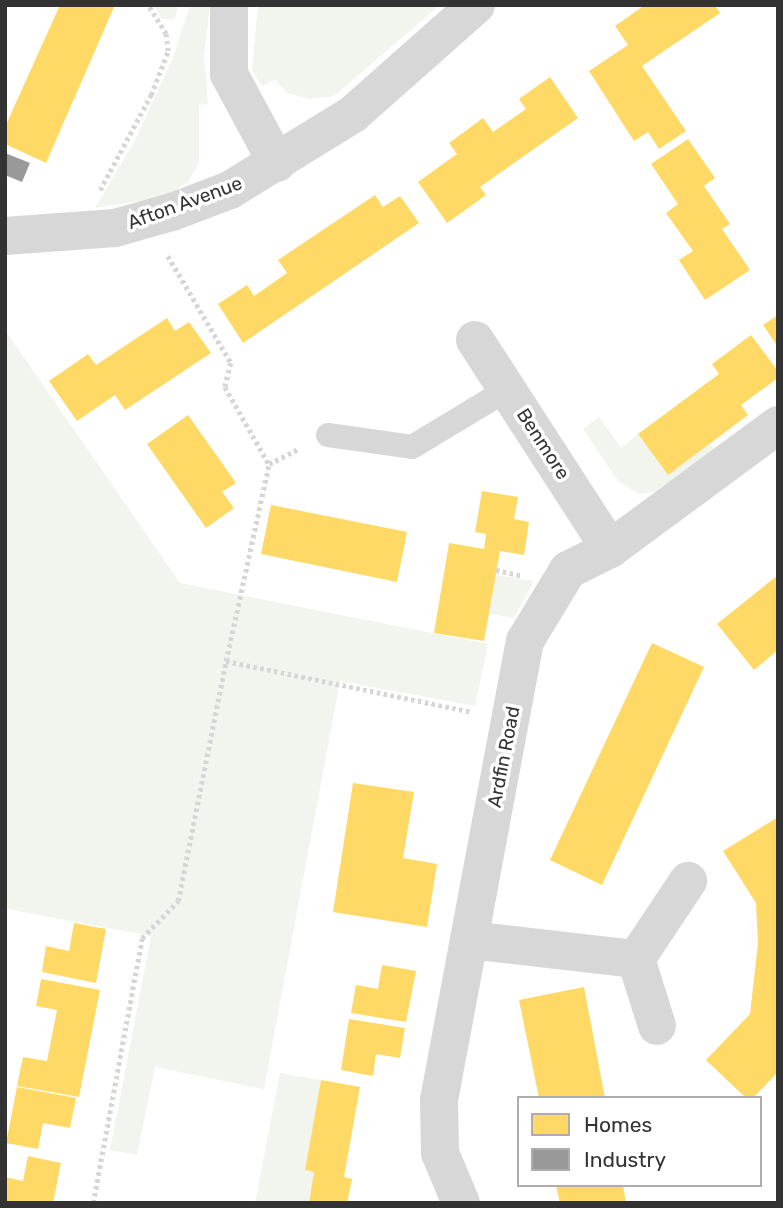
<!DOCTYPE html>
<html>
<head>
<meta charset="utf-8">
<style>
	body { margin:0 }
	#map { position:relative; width:783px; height:1208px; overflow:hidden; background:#fff; font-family:Rubik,sans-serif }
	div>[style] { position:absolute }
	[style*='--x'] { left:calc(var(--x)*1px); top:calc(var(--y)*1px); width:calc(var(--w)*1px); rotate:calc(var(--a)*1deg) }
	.green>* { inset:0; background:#f1f5ed }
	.homes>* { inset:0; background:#ffd966 }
	.industry>* { inset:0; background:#999 }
	.path>* { height:4.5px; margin-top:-2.25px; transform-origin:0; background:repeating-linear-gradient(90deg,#d6d6d6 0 3.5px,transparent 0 7px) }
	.service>* { height:24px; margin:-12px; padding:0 12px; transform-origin:12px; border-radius:12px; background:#d7d7d7 }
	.minor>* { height:38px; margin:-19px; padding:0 19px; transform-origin:19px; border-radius:19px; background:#d7d7d7 }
	.tertiary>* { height:38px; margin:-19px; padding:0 19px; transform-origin:19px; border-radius:19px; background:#d7d7d7 }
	span { translate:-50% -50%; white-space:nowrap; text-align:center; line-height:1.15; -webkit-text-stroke:7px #fff; paint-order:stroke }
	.street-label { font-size:19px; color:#333 }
	.frame { position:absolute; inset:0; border:7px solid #333; pointer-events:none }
	.legend { position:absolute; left:517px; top:1096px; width:245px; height:91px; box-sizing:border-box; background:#fff; border:2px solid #adadad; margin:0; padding:9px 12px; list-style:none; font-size:21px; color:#333 }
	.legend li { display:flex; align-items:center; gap:14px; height:35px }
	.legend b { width:35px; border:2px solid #adadad }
</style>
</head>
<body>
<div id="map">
	<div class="green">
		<i style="clip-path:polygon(154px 5px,178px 5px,175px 19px,162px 19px)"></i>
		<i style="clip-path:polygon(190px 5px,210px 5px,204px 56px,208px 104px,199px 105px,199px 163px,188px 182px,164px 197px,95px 208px,134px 142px,173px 58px)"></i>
		<i style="clip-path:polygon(258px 5px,440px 5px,334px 96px,309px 99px,287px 93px,275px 80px,262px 86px,252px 70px)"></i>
		<i style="clip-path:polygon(5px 330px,180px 583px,488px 644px,475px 706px,340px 681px,264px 1089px,155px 1067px,137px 1155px,110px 1150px,151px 936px,7px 909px,5px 916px)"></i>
		<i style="clip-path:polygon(599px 417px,621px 448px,638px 434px,668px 475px,710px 444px,715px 451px,654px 492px,639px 494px,618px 481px,583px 429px)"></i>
		<i style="clip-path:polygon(495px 575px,534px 581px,514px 618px,489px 614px)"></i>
		<i style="clip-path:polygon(280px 1073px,321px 1080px,305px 1170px,314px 1172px,309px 1203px,255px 1203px)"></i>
	</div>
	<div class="homes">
		<i style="clip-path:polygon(60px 5px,115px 5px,46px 163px,5px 144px,5px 127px)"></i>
		<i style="clip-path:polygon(645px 5px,715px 5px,720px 13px,642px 66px,686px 131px,659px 149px,648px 132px,634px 141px,589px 71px,628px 45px,615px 26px)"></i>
		<i style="clip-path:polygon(550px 77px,578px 118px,480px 187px,486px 195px,447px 223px,418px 182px,457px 154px,449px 143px,483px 118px,493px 132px,526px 109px,519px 99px)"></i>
		<i style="clip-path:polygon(688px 139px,715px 178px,704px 186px,730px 224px,722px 229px,750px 270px,705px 300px,679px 260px,693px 251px,666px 213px,678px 204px,651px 164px)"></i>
		<i style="clip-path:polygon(375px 195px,383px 207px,400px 196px,419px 223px,243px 343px,218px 304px,247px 285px,254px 296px,287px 273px,278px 260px)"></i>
		<i style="clip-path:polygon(778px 315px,778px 347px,763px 325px)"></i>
		<i style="clip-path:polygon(167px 318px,175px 331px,189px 322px,211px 353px,125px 410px,115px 395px,77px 421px,49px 381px,88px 354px,96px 365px)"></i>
		<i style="clip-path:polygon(751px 335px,778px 371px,778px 378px,741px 405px,748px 415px,668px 475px,638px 434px,719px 374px,712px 364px)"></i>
		<i style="clip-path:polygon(188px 415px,236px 483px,222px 492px,234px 508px,206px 528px,147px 444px)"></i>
		<i style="clip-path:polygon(482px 491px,518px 497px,514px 519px,529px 522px,524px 555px,500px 551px,484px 641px,434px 633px,449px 543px,484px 549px,486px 534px,475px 532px)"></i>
		<i style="clip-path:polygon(271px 505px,407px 532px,397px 582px,261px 554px)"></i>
		<i style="clip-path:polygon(778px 575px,778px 650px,754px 670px,717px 624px)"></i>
		<i style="clip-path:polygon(652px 643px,704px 667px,602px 885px,550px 860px)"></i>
		<i style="clip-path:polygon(353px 783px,414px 792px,403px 858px,437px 864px,427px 927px,333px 912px)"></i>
		<i style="clip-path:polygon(778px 817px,778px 1072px,753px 1098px,746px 1098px,706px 1060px,750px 1014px,758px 943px,756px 903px,723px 851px)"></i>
		<i style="clip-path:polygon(74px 923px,106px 929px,96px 983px,42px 972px,46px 946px,69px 951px)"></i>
		<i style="clip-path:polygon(382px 965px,416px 971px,406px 1022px,351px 1013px,356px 985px,378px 989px)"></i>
		<i style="clip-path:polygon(41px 979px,100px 990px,79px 1097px,17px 1086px,23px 1057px,47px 1061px,57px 1010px,36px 1006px)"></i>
		<i style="clip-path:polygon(584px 987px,605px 1098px,539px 1098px,519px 1000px)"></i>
		<i style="clip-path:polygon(349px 1019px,405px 1028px,400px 1058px,376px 1054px,373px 1076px,341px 1070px)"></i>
		<i style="clip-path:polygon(321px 1080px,360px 1087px,344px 1177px,352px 1179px,347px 1203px,309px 1203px,314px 1172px,305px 1170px)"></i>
		<i style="clip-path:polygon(17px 1087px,76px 1098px,70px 1128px,43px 1123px,38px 1149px,6px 1143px)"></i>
		<i style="clip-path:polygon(28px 1156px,61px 1163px,53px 1203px,5px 1203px,5px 1177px,23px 1181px)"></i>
		<i style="clip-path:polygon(556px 1185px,623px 1185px,626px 1203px,560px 1203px)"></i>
	</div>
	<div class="industry">
		<i style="clip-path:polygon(5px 153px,30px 163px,22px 182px,5px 175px)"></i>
	</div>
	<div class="path">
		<i style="--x:100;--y:190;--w:108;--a:-61.8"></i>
		<i style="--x:151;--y:95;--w:47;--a:-68.9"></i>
		<i style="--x:168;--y:51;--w:17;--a:-97"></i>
		<i style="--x:166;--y:34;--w:34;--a:-122"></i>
		<i style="--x:168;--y:256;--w:124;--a:59.5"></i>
		<i style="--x:231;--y:363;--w:25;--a:104"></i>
		<i style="--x:225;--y:387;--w:89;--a:60.3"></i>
		<i style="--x:269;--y:464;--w:34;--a:-27"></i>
		<i style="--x:496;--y:570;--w:25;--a:12"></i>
		<i style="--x:226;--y:661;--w:202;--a:-77.7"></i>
		<i style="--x:93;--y:1203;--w:269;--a:-79.5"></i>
		<i style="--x:142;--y:938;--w:52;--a:-45.8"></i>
		<i style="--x:178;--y:901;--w:245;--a:-78.7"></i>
		<i style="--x:226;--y:661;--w:251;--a:11.7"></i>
	</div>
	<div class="service">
		<i style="--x:328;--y:435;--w:85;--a:8.1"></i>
		<i style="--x:412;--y:447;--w:112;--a:-31.1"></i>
	</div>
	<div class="minor">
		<i style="--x:229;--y:5;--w:69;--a:90"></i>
		<i style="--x:229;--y:74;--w:101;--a:61.7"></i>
		<i style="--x:475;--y:340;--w:249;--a:57.1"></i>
		<i style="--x:469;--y:940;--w:168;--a:6.5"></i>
		<i style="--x:636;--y:959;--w:94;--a:-56.3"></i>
		<i style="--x:636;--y:959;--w:70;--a:72.6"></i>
		<i style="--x:461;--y:1203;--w:54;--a:-112.8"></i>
		<i style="--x:440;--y:1153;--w:53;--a:-91.1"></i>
		<i style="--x:439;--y:1100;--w:467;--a:-79.4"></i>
		<i style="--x:525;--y:641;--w:83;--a:-58.8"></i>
		<i style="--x:568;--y:570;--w:47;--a:-26.6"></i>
		<i style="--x:610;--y:549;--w:209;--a:-36.4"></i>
	</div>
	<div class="tertiary">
		<i style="--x:5;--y:236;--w:110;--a:-4.2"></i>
		<i style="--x:115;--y:228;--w:59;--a:-15.7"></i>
		<i style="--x:172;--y:212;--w:62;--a:-20.8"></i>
		<i style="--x:230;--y:190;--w:145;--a:-31.7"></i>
		<i style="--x:353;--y:114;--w:164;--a:-41.5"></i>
	</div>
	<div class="street-label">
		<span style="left:185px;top:203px;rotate:-20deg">Afton Avenue</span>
		<span style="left:543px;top:444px;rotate:57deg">Benmore</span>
		<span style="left:504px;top:757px;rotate:-79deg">Ardfin Road</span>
	</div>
	<div class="frame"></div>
	<ul class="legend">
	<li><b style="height:19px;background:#ffd966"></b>Homes</li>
	<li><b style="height:19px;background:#999"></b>Industry</li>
	</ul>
</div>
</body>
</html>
